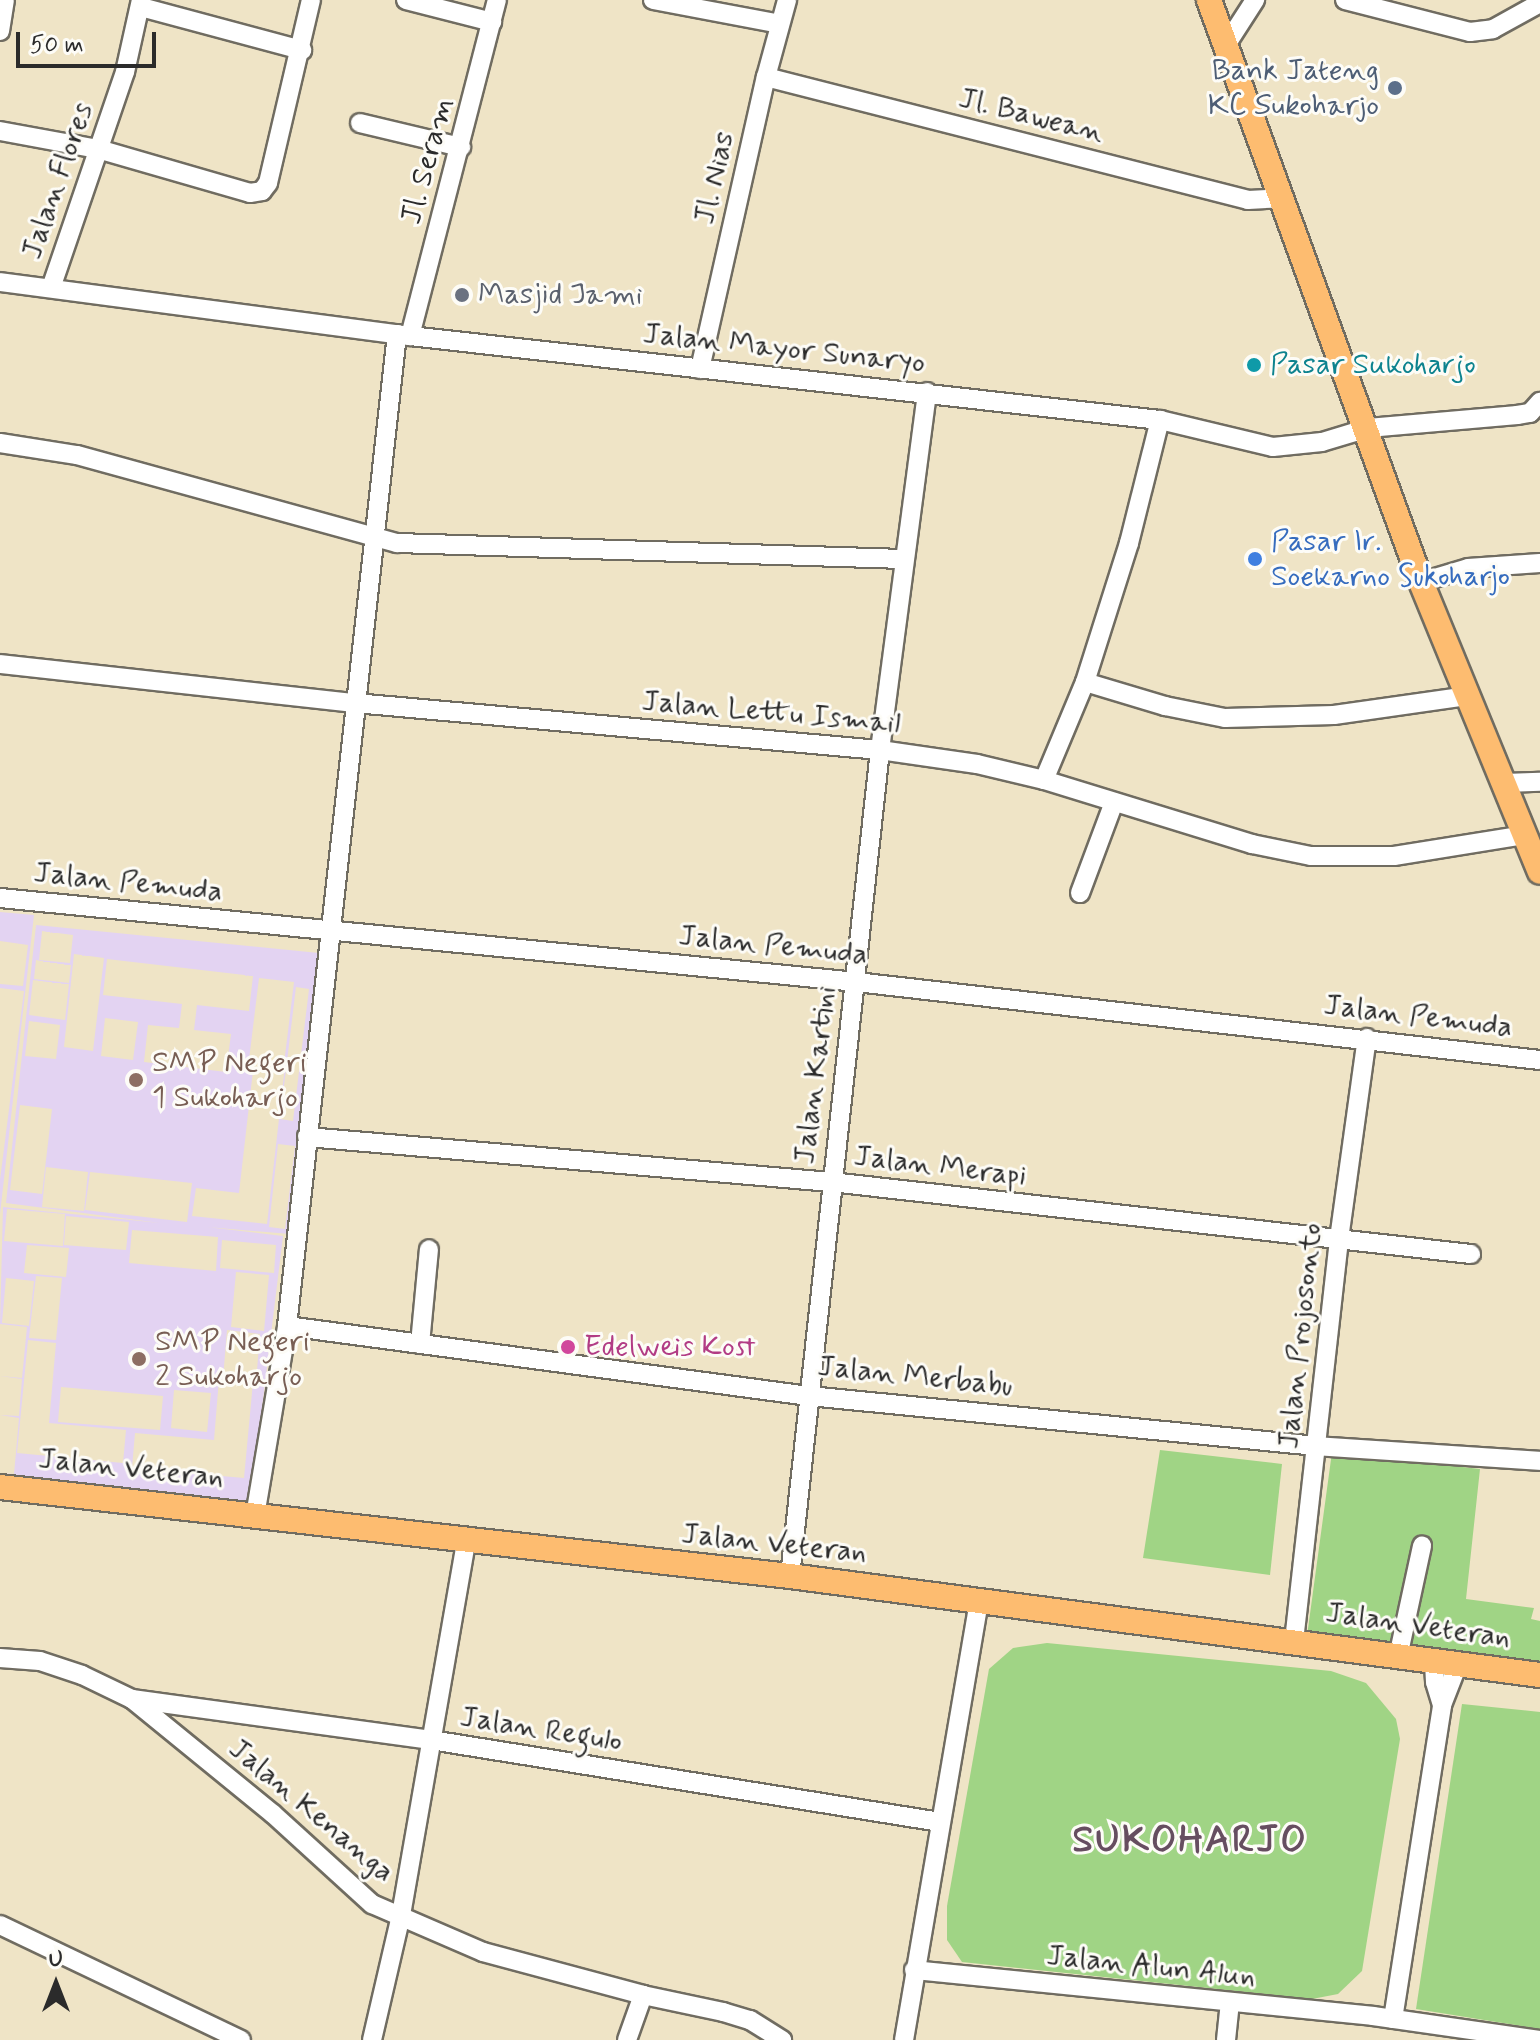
<!DOCTYPE html>
<html>
<head>
<meta charset="utf-8">
<style>
	body { margin:0 }
	#map { position:relative; width:1540px; height:2040px; overflow:hidden; background:#efe4c6; font-family:Mynerve,sans-serif }
	div>[style] { position:absolute }
	[style*='--x'] { left:calc(var(--x)*1px); top:calc(var(--y)*1px); width:calc(var(--w)*1px); rotate:calc(var(--a)*1deg) }
	.built>* { inset:0; background:#e3d3f2 }
	.green>* { inset:0; background:#a0d485 }
	.roads { filter:drop-shadow(2px 0 #706c61) drop-shadow(-2px 0 #706c61) drop-shadow(0 2px #706c61) drop-shadow(0 -2px #706c61) }
	.minor>* { height:18px; margin:-9px; padding:0 9px; transform-origin:9px; border-radius:9px; background:#fff }
	.major>* { height:24px; margin:-12px; padding:0 12px; transform-origin:12px; border-radius:12px; background:#fdbc70 }
	.dots>* { width:22px; height:22px; translate:-50% -50%; box-sizing:border-box; border:4px solid #fdfcf7; border-radius:50% }
	span { translate:-50% -50%; white-space:nowrap; text-align:center; line-height:1.15; -webkit-text-stroke:6px #fdfcf7; paint-order:stroke }
	.service-label { font-size:30px; color:#4e5e75 }
	.right { translate:-100% -50%; text-align:right }
	.street-label { font-size:30px; color:#2b2b2b }
	.worship-label { font-size:30px; color:#5b616d }
	.left { translate:0 -50%; text-align:left }
	.culture-label { font-size:30px; color:#0d838f }
	.shop-label { font-size:30px; color:#366cbe }
	.education-label { font-size:30px; color:#785e54 }
	.hotel-label { font-size:30px; color:#b23c85 }
	.district-label { font-size:38px; color:#664e60; font-weight:700; letter-spacing:2px }
	.north { position:absolute; left:16px; top:1944px; width:80px; height:80px; -webkit-text-stroke:6px #fdfcf7; paint-order:stroke; rotate:0deg; font-size:22px; font-weight:700; line-height:32px; text-align:center; color:#2b2b2b }
	.north::after { content:''; display:block; margin:auto; width:28px; height:36px; background:#2b2b2b; clip-path:polygon(50% 0,100% 100%,50% 72%,0 100%) }
	.scale { position:absolute; left:16px; top:32px; width:140px; height:36px; box-sizing:border-box; border:4px solid #2b2b2b; border-top:0; padding-left:10px; font-size:24px; line-height:28px; white-space:nowrap; color:#2b2b2b; -webkit-text-stroke:6px #fdfcf7; paint-order:stroke }
</style>
</head>
<body>
<div id="map">
	<div class="built">
		<i style="clip-path:polygon(0 912px,34px 915px,0 1214px,0 1180px,24px 991px,0 988px,0 984px,23px 986px,28px 945px,0 941px)"></i>
		<i style="clip-path:polygon(evenodd,36px 925px,319px 953px,290px 1234px,207px 1227px,283px 1236px,250px 1506px,0 1479px,0 1473px,14px 1474px,19px 1418px,0 1415px,19px 1416px,22px 1379px,0 1376px,22px 1378px,27px 1327px,0 1324px,3px 1207px,160px 1223px,6px 1203px,36px 925px,42px 931px,73px 935px,70px 963px,39px 960px,42px 931px,36px 925px,74px 954px,104px 958px,93px 1051px,64px 1047px,74px 954px,36px 925px,107px 959px,253px 976px,249px 1011px,197px 1005px,194px 1030px,231px 1034px,226px 1072px,144px 1062px,148px 1025px,179px 1028px,182px 1004px,103px 995px,107px 959px,36px 925px,36px 960px,71px 965px,69px 983px,34px 979px,36px 960px,36px 925px,259px 978px,294px 982px,284px 1064px,249px 1060px,259px 978px,36px 925px,33px 980px,69px 984px,65px 1020px,29px 1015px,33px 980px,36px 925px,296px 987px,309px 989px,293px 1121px,280px 1119px,296px 987px,36px 925px,105px 1018px,138px 1022px,133px 1060px,101px 1056px,105px 1018px,36px 925px,29px 1021px,60px 1025px,56px 1059px,25px 1056px,29px 1021px,36px 925px,254px 1062px,285px 1066px,267px 1224px,192px 1216px,196px 1188px,239px 1193px,254px 1062px,36px 925px,20px 1105px,52px 1109px,42px 1194px,10px 1190px,20px 1105px,36px 925px,278px 1144px,295px 1146px,285px 1229px,269px 1227px,278px 1144px,36px 925px,46px 1167px,88px 1172px,84px 1211px,42px 1207px,46px 1167px,36px 925px,90px 1172px,192px 1183px,187px 1222px,85px 1210px,90px 1172px,36px 925px,7px 1209px,65px 1214px,63px 1246px,4px 1241px,7px 1209px,36px 925px,66px 1216px,129px 1222px,126px 1250px,64px 1245px,66px 1216px,36px 925px,132px 1230px,218px 1237px,216px 1271px,129px 1263px,132px 1230px,36px 925px,222px 1240px,276px 1245px,274px 1273px,220px 1268px,222px 1240px,36px 925px,27px 1245px,69px 1248px,66px 1277px,24px 1273px,27px 1245px,36px 925px,236px 1272px,269px 1275px,264px 1331px,231px 1327px,236px 1272px,36px 925px,36px 1276px,62px 1278px,56px 1340px,29px 1338px,36px 1276px,36px 925px,6px 1278px,34px 1281px,29px 1326px,2px 1323px,6px 1278px,36px 925px,227px 1330px,260px 1334px,256px 1382px,223px 1379px,227px 1330px,36px 925px,28px 1340px,56px 1343px,49px 1423px,126px 1430px,123px 1463px,17px 1453px,28px 1340px,36px 925px,219px 1379px,253px 1382px,244px 1478px,132px 1468px,135px 1433px,214px 1440px,219px 1379px,36px 925px,61px 1387px,163px 1396px,160px 1430px,58px 1422px,61px 1387px,36px 925px,174px 1390px,211px 1393px,207px 1432px,171px 1428px,174px 1390px)"></i>
	</div>
	<div class="green">
		<i style="clip-path:polygon(1160px 1450px,1282px 1464px,1270px 1575px,1143px 1558px)"></i>
		<i style="clip-path:polygon(1332px 1452px,1480px 1469px,1466px 1599px,1534px 1608px,1531px 1619px,1540px 1621px,1540px 1671px,1307px 1636px)"></i>
		<i style="clip-path:polygon(1047px 1643px,1331px 1671px,1366px 1683px,1396px 1719px,1400px 1739px,1362px 1971px,1338px 1994px,1312px 1999px,962px 1962px,947px 1940px,947px 1906px,989px 1669px,1013px 1648px)"></i>
		<i style="clip-path:polygon(1462px 1704px,1540px 1712px,1540px 2029px,1416px 2009px)"></i>
	</div>
	<div class="roads">
		<div class="minor">
			<i style="--x:406;--y:0;--w:89;--a:14.3"></i>
			<i style="--x:653;--y:0;--w:129;--a:10.7"></i>
			<i style="--x:1345;--y:0;--w:129;--a:14.4"></i>
			<i style="--x:1470;--y:32;--w:23;--a:-7"></i>
			<i style="--x:1493;--y:29;--w:54;--a:-29"></i>
			<i style="--x:141;--y:7;--w:167;--a:15"></i>
			<i style="--x:0;--y:31;--w:31;--a:-81"></i>
			<i style="--x:1226;--y:45;--w:54;--a:-57.2"></i>
			<i style="--x:766;--y:77;--w:497;--a:14.3"></i>
			<i style="--x:1248;--y:200;--w:35;--a:-3"></i>
			<i style="--x:360;--y:123;--w:104;--a:13.4"></i>
			<i style="--x:0;--y:131;--w:100;--a:10.4"></i>
			<i style="--x:98;--y:149;--w:158;--a:16.1"></i>
			<i style="--x:250;--y:193;--w:12;--a:-9"></i>
			<i style="--x:262;--y:191;--w:10;--a:-53"></i>
			<i style="--x:268;--y:183;--w:188;--a:-76.8"></i>
			<i style="--x:0;--y:282;--w:414;--a:7.5"></i>
			<i style="--x:410;--y:336;--w:755;--a:6.39"></i>
			<i style="--x:1160;--y:420;--w:116;--a:13.4"></i>
			<i style="--x:1273;--y:447;--w:49;--a:-5.8"></i>
			<i style="--x:1322;--y:442;--w:48;--a:-16.9"></i>
			<i style="--x:1368;--y:428;--w:150;--a:-5"></i>
			<i style="--x:1517;--y:415;--w:13;--a:-9"></i>
			<i style="--x:1530;--y:413;--w:15;--a:-48"></i>
			<i style="--x:51;--y:288;--w:228;--a:-71.1"></i>
			<i style="--x:125;--y:72;--w:74;--a:-77.5"></i>
			<i style="--x:410;--y:336;--w:347;--a:-75.5"></i>
			<i style="--x:700;--y:369;--w:299;--a:-77.3"></i>
			<i style="--x:766;--y:77;--w:80;--a:-74.7"></i>
			<i style="--x:0;--y:443;--w:78;--a:8.9"></i>
			<i style="--x:77;--y:455;--w:332;--a:15.4"></i>
			<i style="--x:397;--y:543;--w:507;--a:1.81"></i>
			<i style="--x:1421;--y:582;--w:49;--a:-16.6"></i>
			<i style="--x:1468;--y:568;--w:72;--a:-4"></i>
			<i style="--x:0;--y:664;--w:357;--a:6.3"></i>
			<i style="--x:355;--y:703;--w:527;--a:5.12"></i>
			<i style="--x:880;--y:750;--w:98;--a:8.2"></i>
			<i style="--x:977;--y:764;--w:69;--a:13.4"></i>
			<i style="--x:1044;--y:780;--w:218;--a:17.1"></i>
			<i style="--x:1252;--y:844;--w:60;--a:11.5"></i>
			<i style="--x:1311;--y:856;--w:83;--a:0"></i>
			<i style="--x:1394;--y:856;--w:133;--a:-9.1"></i>
			<i style="--x:1085;--y:682;--w:84;--a:16.7"></i>
			<i style="--x:1165;--y:706;--w:61;--a:11.3"></i>
			<i style="--x:1225;--y:718;--w:109;--a:-1.6"></i>
			<i style="--x:1334;--y:715;--w:134;--a:-8.1"></i>
			<i style="--x:1044;--y:780;--w:106;--a:-67.3"></i>
			<i style="--x:1085;--y:682;--w:146;--a:-72.4"></i>
			<i style="--x:1129;--y:543;--w:127;--a:-75.9"></i>
			<i style="--x:1505;--y:783;--w:35;--a:-2"></i>
			<i style="--x:1080;--y:893;--w:97;--a:-69.5"></i>
			<i style="--x:0;--y:898;--w:860;--a:5.6"></i>
			<i style="--x:856;--y:982;--w:688;--a:6.51"></i>
			<i style="--x:307;--y:1137;--w:526;--a:4.91"></i>
			<i style="--x:831;--y:1182;--w:644;--a:6.42"></i>
			<i style="--x:287;--y:1326;--w:527;--a:7.64"></i>
			<i style="--x:809;--y:1396;--w:509;--a:5.63"></i>
			<i style="--x:1316;--y:1446;--w:225;--a:3.8"></i>
			<i style="--x:420;--y:1344;--w:95;--a:-84.6"></i>
			<i style="--x:255;--y:1516;--w:193;--a:-80.4"></i>
			<i style="--x:287;--y:1326;--w:998;--a:-83.67"></i>
			<i style="--x:790;--y:1576;--w:831;--a:-83.78"></i>
			<i style="--x:880;--y:750;--w:361;--a:-82.5"></i>
			<i style="--x:1294;--y:1641;--w:405;--a:-83.6"></i>
			<i style="--x:1339;--y:1239;--w:203;--a:-82.1"></i>
			<i style="--x:1398;--y:1657;--w:114;--a:-77.8"></i>
			<i style="--x:0;--y:1658;--w:40;--a:4.3"></i>
			<i style="--x:40;--y:1661;--w:44;--a:18.4"></i>
			<i style="--x:82;--y:1675;--w:55;--a:25.6"></i>
			<i style="--x:132;--y:1699;--w:182;--a:39.2"></i>
			<i style="--x:273;--y:1814;--w:134;--a:42.3"></i>
			<i style="--x:372;--y:1904;--w:121;--a:23.4"></i>
			<i style="--x:483;--y:1952;--w:166;--a:15"></i>
			<i style="--x:643;--y:1995;--w:82;--a:12"></i>
			<i style="--x:723;--y:2012;--w:28;--a:17"></i>
			<i style="--x:750;--y:2020;--w:38;--a:32"></i>
			<i style="--x:132;--y:1699;--w:302;--a:7.8"></i>
			<i style="--x:431;--y:1740;--w:516;--a:9.15"></i>
			<i style="--x:1442;--y:1705;--w:44;--a:-68.7"></i>
			<i style="--x:0;--y:1925;--w:267;--a:25.5"></i>
			<i style="--x:914;--y:1970;--w:461;--a:5.7"></i>
			<i style="--x:1373;--y:2016;--w:168;--a:8.2"></i>
			<i style="--x:1393;--y:2019;--w:318;--a:-81.1"></i>
			<i style="--x:1442;--y:1705;--w:24;--a:-107"></i>
			<i style="--x:1435;--y:1682;--w:20;--a:-93"></i>
			<i style="--x:372;--y:2040;--w:128;--a:-76.9"></i>
			<i style="--x:401;--y:1915;--w:380;--a:-80.1"></i>
			<i style="--x:627;--y:2040;--w:48;--a:-70.4"></i>
			<i style="--x:904;--y:2040;--w:444;--a:-80.3"></i>
			<i style="--x:1226;--y:2040;--w:37;--a:-84"></i>
		</div>
		<div class="major">
			<i style="--x:1209;--y:0;--w:619;--a:69.99"></i>
			<i style="--x:1421;--y:582;--w:313;--a:67.7"></i>
			<i style="--x:0;--y:1487;--w:795;--a:6.43"></i>
			<i style="--x:790;--y:1576;--w:757;--a:7.52"></i>
		</div>
	</div>
	<div class="dots">
		<i style="left:1395px;top:88px;background:#5c6f8a"></i>
		<i style="left:462px;top:295px;background:#6b7280"></i>
		<i style="left:1254px;top:365px;background:#0f9aa8"></i>
		<i style="left:1255px;top:559px;background:#3f7fe0"></i>
		<i style="left:136px;top:1080px;background:#8d6e63"></i>
		<i style="left:568px;top:1347px;background:#d1479c"></i>
		<i style="left:139px;top:1359px;background:#8d6e63"></i>
	</div>
	<div class="service-label">
		<span class="right" style="left:1379px;top:88px">Bank Jateng<br>KC Sukoharjo</span>
	</div>
	<div class="street-label">
		<span style="left:1031px;top:116px;rotate:14deg">Jl. Bawean</span>
		<span style="left:428px;top:161px;rotate:-75deg">Jl. Seram</span>
		<span style="left:715px;top:178px;rotate:-77deg">Jl. Nias</span>
		<span style="left:58px;top:181px;rotate:-71deg">Jalan Flores</span>
		<span style="left:784px;top:349px;rotate:6deg">Jalan Mayor Sunaryo</span>
		<span style="left:771px;top:713px;rotate:5deg">Jalan Lettu Ismail</span>
		<span style="left:128px;top:883px;rotate:6deg">Jalan Pemuda</span>
		<span style="left:773px;top:946px;rotate:6deg">Jalan Pemuda</span>
		<span style="left:1418px;top:1017px;rotate:7deg">Jalan Pemuda</span>
		<span style="left:816px;top:1075px;rotate:-83deg">Jalan Kartini</span>
		<span style="left:940px;top:1167px;rotate:7deg">Jalan Merapi</span>
		<span style="left:1301px;top:1336px;rotate:-84deg">Jalan Projosonto</span>
		<span style="left:915px;top:1377px;rotate:6deg">Jalan Merbabu</span>
		<span style="left:131px;top:1469px;rotate:6deg">Jalan Veteran</span>
		<span style="left:774px;top:1544px;rotate:6deg">Jalan Veteran</span>
		<span style="left:1418px;top:1626px;rotate:8deg">Jalan Veteran</span>
		<span style="left:541px;top:1730px;rotate:9deg">Jalan Regulo</span>
		<span style="left:311px;top:1811px;rotate:40deg">Jalan Kenanga</span>
		<span style="left:1151px;top:1967px;rotate:6deg">Jalan Alun Alun</span>
	</div>
	<div class="worship-label">
		<span class="left" style="left:478px;top:295px">Masjid Jami</span>
	</div>
	<div class="culture-label">
		<span class="left" style="left:1270px;top:365px">Pasar Sukoharjo</span>
	</div>
	<div class="shop-label">
		<span class="left" style="left:1271px;top:559px">Pasar Ir.<br>Soekarno Sukoharjo</span>
	</div>
	<div class="education-label">
		<span class="left" style="left:152px;top:1080px">SMP Negeri<br>1 Sukoharjo</span>
		<span class="left" style="left:155px;top:1359px">SMP Negeri<br>2 Sukoharjo</span>
	</div>
	<div class="hotel-label">
		<span class="left" style="left:584px;top:1347px">Edelweis Kost</span>
	</div>
	<div class="district-label">
		<span style="left:1190px;top:1841px">SUKOHARJO</span>
	</div>
	<div class="north">U</div>
	<div class="scale">50 m</div>
</div>
</body>
</html>
